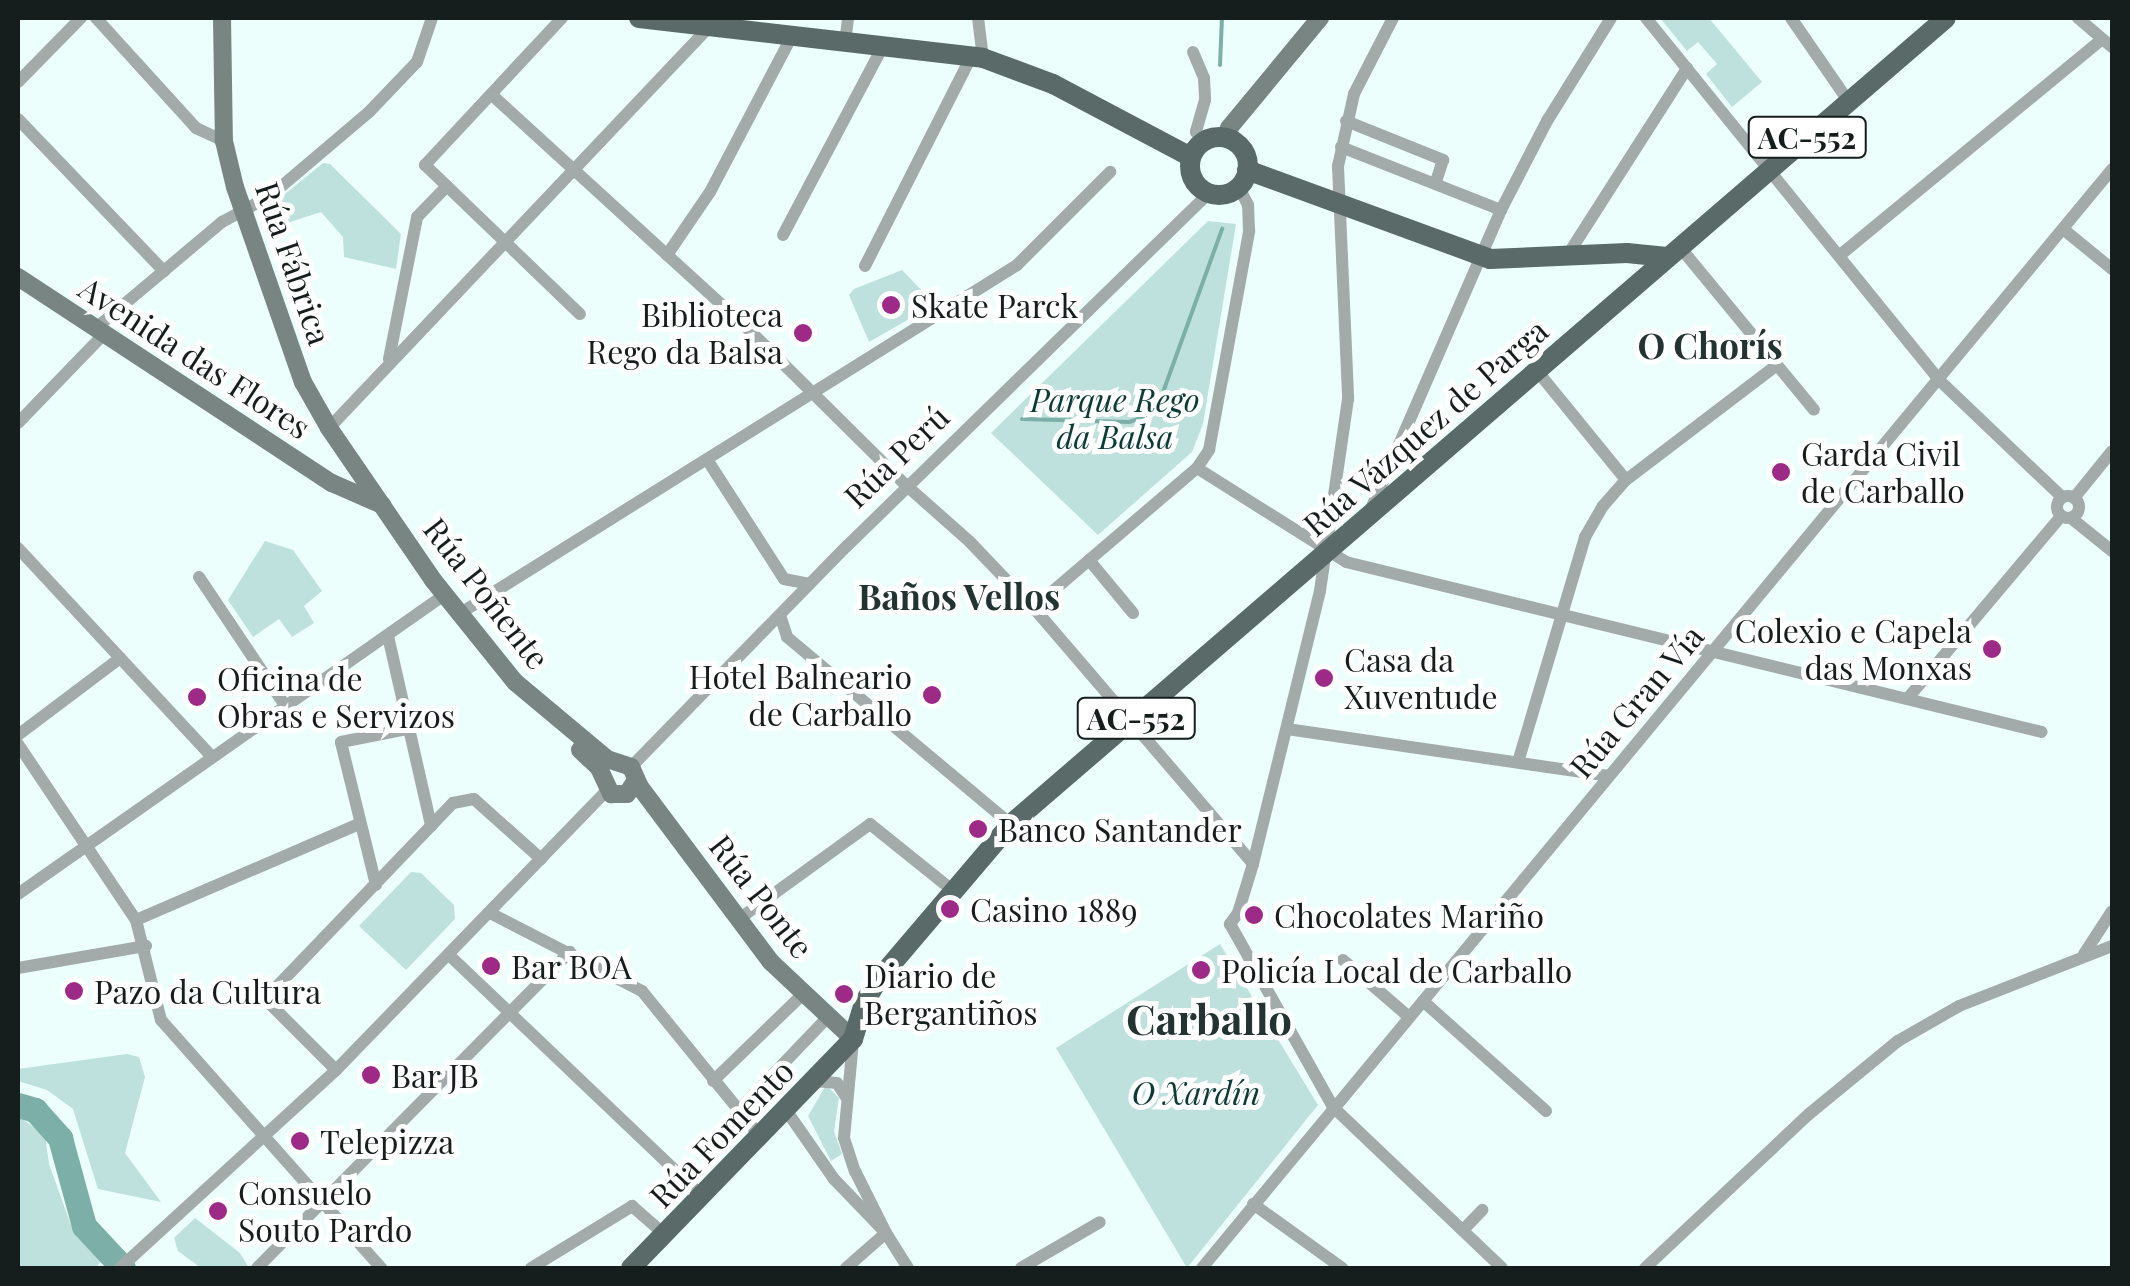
<!DOCTYPE html>
<html>
<head>
<meta charset="utf-8">
<style>
	body { margin:0 }
	#map { position:relative; width:2130px; height:1286px; overflow:hidden; background:#edfffc; font-family:"Playfair Display",serif }
	div>[style] { position:absolute }
	[style*='--x'] { left:calc(var(--x)*1px); top:calc(var(--y)*1px); width:calc(var(--w)*1px); rotate:calc(var(--a)*1deg) }
	.green>* { inset:0; background:#bfe1dd }
	.stream>* { height:4px; margin:-2px; padding:0 2px; transform-origin:2px; border-radius:2px; background:#7dafa9 }
	.river>* { height:25px; margin:-12.5px; padding:0 12.5px; transform-origin:12.5px; border-radius:12.5px; background:#7dafa9 }
	.street>* { height:12px; margin:-6px; padding:0 6px; transform-origin:6px; border-radius:6px; background:#a2abaa }
	.street>.ring { margin:-6px; padding:0; box-sizing:content-box; background:none; border:12px solid #a2abaa; border-radius:50% }
	.secondary>* { height:18px; margin:-9px; padding:0 9px; transform-origin:9px; border-radius:9px; background:#788583 }
	.primary>* { height:20px; margin:-10px; padding:0 10px; transform-origin:10px; border-radius:10px; background:#5a6a68 }
	.primary>.ring { margin:-10px; padding:0; box-sizing:content-box; background:none; border:20px solid #5a6a68; border-radius:50% }
	.dots>* { width:28px; height:28px; translate:-50% -50%; box-sizing:border-box; border:5px solid #fff; border-radius:50% }
	span { translate:-50% -50%; white-space:nowrap; text-align:center; line-height:1.15; -webkit-text-stroke:10px #fff; paint-order:stroke }
	.shield-label span { padding:2px 8px; background:#fff; border:2px solid; border-radius:8px; -webkit-text-stroke-width:0 }
	.shield-label { font-size:30px; color:#161e1d; font-weight:700 }
	.street-label { font-size:32px; color:#161e1d }
	.poi-label { font-size:32px; color:#161e1d }
	.left { translate:0 -50%; text-align:left }
	.right { translate:-100% -50%; text-align:right }
	.park-label { font-size:32px; color:#0a3b37; font-style:italic }
	.neighbourhood-label { font-size:35px; color:#223331; font-weight:700 }
	.district-label { font-size:42px; color:#223331; font-weight:700 }
	.frame { position:absolute; inset:0; border:20px solid #161e1d; pointer-events:none }
</style>
</head>
<body>
<div id="map">
	<div class="green">
		<i style="clip-path:polygon(1660px 18px,1709px 18px,1762px 82px,1732px 107px,1706px 74px,1717px 64px,1698px 42px,1687px 51px)"></i>
		<i style="clip-path:polygon(323px 163px,330px 164px,401px 234px,396px 269px,344px 257px,343px 237px,321px 212px,275px 227px,269px 207px)"></i>
		<i style="clip-path:polygon(1208px 221px,1236px 224px,1203px 424px,1192px 452px,1098px 535px,991px 433px)"></i>
		<i style="clip-path:polygon(902px 270px,930px 299px,930px 307px,869px 342px,849px 295px,854px 289px)"></i>
		<i style="clip-path:polygon(265px 541px,293px 550px,322px 591px,304px 606px,314px 623px,292px 637px,279px 619px,253px 637px,228px 600px)"></i>
		<i style="clip-path:polygon(411px 872px,421px 873px,454px 905px,455px 919px,406px 970px,359px 926px)"></i>
		<i style="clip-path:polygon(1220px 944px,1318px 1105px,1187px 1268px,1056px 1048px)"></i>
		<i style="clip-path:polygon(127px 1054px,139px 1057px,145px 1077px,125px 1153px,161px 1202px,98px 1189px,73px 1109px,47px 1090px,18px 1081px,18px 1069px)"></i>
		<i style="clip-path:polygon(826px 1085px,839px 1098px,834px 1131px,842px 1154px,831px 1161px,808px 1116px)"></i>
		<i style="clip-path:polygon(18px 1116px,45px 1135px,49px 1164px,71px 1225px,104px 1258px,95px 1268px,18px 1267px)"></i>
		<i style="clip-path:polygon(195px 1218px,240px 1253px,249px 1268px,201px 1268px,178px 1251px,174px 1238px)"></i>
	</div>
	<div class="stream">
		<i style="--x:1220;--y:65;--w:47;--a:-87.6"></i>
		<i style="--x:1022;--y:419;--w:107;--a:1.6"></i>
		<i style="--x:1129;--y:422;--w:19;--a:-18"></i>
		<i style="--x:1147;--y:416;--w:26;--a:-54"></i>
		<i style="--x:1162;--y:395;--w:177;--a:-70.1"></i>
	</div>
	<div class="river">
		<i style="--x:18;--y:1105;--w:18;--a:16"></i>
		<i style="--x:35;--y:1110;--w:38;--a:48"></i>
		<i style="--x:60;--y:1138;--w:91;--a:74.7"></i>
		<i style="--x:84;--y:1226;--w:57;--a:47.1"></i>
	</div>
	<div class="street">
		<i style="--x:96;--y:18;--w:149;--a:47.7"></i>
		<i style="--x:196;--y:128;--w:31;--a:25"></i>
		<i style="--x:562;--y:18;--w:201;--a:133"></i>
		<i style="--x:425;--y:165;--w:215;--a:43.9"></i>
		<i style="--x:978;--y:18;--w:40;--a:82.9"></i>
		<i style="--x:1393;--y:18;--w:85;--a:117.2"></i>
		<i style="--x:1354;--y:94;--w:74;--a:102.5"></i>
		<i style="--x:1338;--y:166;--w:233;--a:87.5"></i>
		<i style="--x:1348;--y:399;--w:194;--a:98.3"></i>
		<i style="--x:1320;--y:591;--w:281;--a:103.8"></i>
		<i style="--x:1253;--y:864;--w:51;--a:107"></i>
		<i style="--x:1238;--y:913;--w:14;--a:126"></i>
		<i style="--x:1230;--y:924;--w:210;--a:60.6"></i>
		<i style="--x:1333;--y:1107;--w:233;--a:43.6"></i>
		<i style="--x:1646;--y:18;--w:464;--a:51"></i>
		<i style="--x:1938;--y:379;--w:171;--a:43.6"></i>
		<i style="--x:1791;--y:18;--w:102;--a:55.4"></i>
		<i style="--x:2078;--y:18;--w:45;--a:40.5"></i>
		<i style="--x:845;--y:43;--w:25;--a:-83"></i>
		<i style="--x:1193;--y:52;--w:28;--a:67"></i>
		<i style="--x:1204;--y:78;--w:22;--a:87"></i>
		<i style="--x:1205;--y:100;--w:33;--a:106"></i>
		<i style="--x:1196;--y:132;--w:11;--a:52"></i>
		<i style="--x:18;--y:82;--w:90;--a:-45.5"></i>
		<i style="--x:492;--y:95;--w:338;--a:42.4"></i>
		<i style="--x:742;--y:323;--w:233;--a:44.7"></i>
		<i style="--x:908;--y:487;--w:81;--a:41.5"></i>
		<i style="--x:969;--y:541;--w:101;--a:46.2"></i>
		<i style="--x:1039;--y:614;--w:329;--a:49.4"></i>
		<i style="--x:18;--y:119;--w:211;--a:46.2"></i>
		<i style="--x:1346;--y:121;--w:105;--a:21.9"></i>
		<i style="--x:1443;--y:160;--w:25;--a:108"></i>
		<i style="--x:1341;--y:147;--w:172;--a:21.5"></i>
		<i style="--x:2063;--y:229;--w:63;--a:39.2"></i>
		<i style="--x:783;--y:235;--w:214;--a:-62.1"></i>
		<i style="--x:1679;--y:246;--w:212;--a:50.5"></i>
		<i style="--x:667;--y:255;--w:76;--a:-55.7"></i>
		<i style="--x:710;--y:192;--w:174;--a:-62.3"></i>
		<i style="--x:1567;--y:256;--w:223;--a:-57.4"></i>
		<i style="--x:1839;--y:256;--w:341;--a:-39.5"></i>
		<i style="--x:865;--y:266;--w:234;--a:-63.1"></i>
		<i style="--x:96;--y:328;--w:165;--a:-40.1"></i>
		<i style="--x:222;--y:222;--w:55;--a:-28.4"></i>
		<i style="--x:270;--y:196;--w:130;--a:-40.3"></i>
		<i style="--x:369;--y:112;--w:69;--a:-46.2"></i>
		<i style="--x:417;--y:62;--w:46;--a:-71.2"></i>
		<i style="--x:389;--y:359;--w:145;--a:-78.8"></i>
		<i style="--x:417;--y:217;--w:43;--a:-45.9"></i>
		<i style="--x:1538;--y:372;--w:139;--a:50.8"></i>
		<i style="--x:18;--y:423;--w:124;--a:-46"></i>
		<i style="--x:329;--y:428;--w:551;--a:-46.54"></i>
		<i style="--x:708;--y:461;--w:140;--a:57.2"></i>
		<i style="--x:784;--y:579;--w:26;--a:11"></i>
		<i style="--x:1197;--y:468;--w:176;--a:32.2"></i>
		<i style="--x:1346;--y:562;--w:716;--a:13.73"></i>
		<i class="ring" style="left:2057px;top:496px;width:10px;height:10px"></i>
		<i style="--x:2074;--y:498;--w:60;--a:-51"></i>
		<i style="--x:1371;--y:509;--w:326;--a:-66.5"></i>
		<i style="--x:1501;--y:210;--w:100;--a:-62.7"></i>
		<i style="--x:1547;--y:121;--w:121;--a:-58.1"></i>
		<i style="--x:2071;--y:518;--w:53;--a:38.8"></i>
		<i style="--x:18;--y:548;--w:284;--a:47.1"></i>
		<i style="--x:1089;--y:560;--w:69;--a:50.3"></i>
		<i style="--x:199;--y:577;--w:153;--a:56.2"></i>
		<i style="--x:1033;--y:608;--w:216;--a:-40.5"></i>
		<i style="--x:1197;--y:468;--w:22;--a:-56"></i>
		<i style="--x:1209;--y:450;--w:223;--a:-79.6"></i>
		<i style="--x:1249;--y:231;--w:26;--a:-92"></i>
		<i style="--x:1248;--y:205;--w:20;--a:-117"></i>
		<i style="--x:459;--y:614;--w:658;--a:-32.02"></i>
		<i style="--x:1017;--y:265;--w:132;--a:-45"></i>
		<i style="--x:780;--y:615;--w:23;--a:72"></i>
		<i style="--x:787;--y:637;--w:292;--a:39.9"></i>
		<i style="--x:388;--y:636;--w:195;--a:77.2"></i>
		<i style="--x:1908;--y:698;--w:238;--a:-49.9"></i>
		<i style="--x:1287;--y:729;--w:325;--a:8.3"></i>
		<i style="--x:18;--y:735;--w:128;--a:-37"></i>
		<i style="--x:18;--y:744;--w:212;--a:56.2"></i>
		<i style="--x:136;--y:920;--w:103;--a:76"></i>
		<i style="--x:161;--y:1020;--w:332;--a:48.4"></i>
		<i style="--x:1518;--y:762;--w:235;--a:-73.4"></i>
		<i style="--x:1585;--y:537;--w:36;--a:-60"></i>
		<i style="--x:1603;--y:506;--w:35;--a:-49"></i>
		<i style="--x:1626;--y:480;--w:190;--a:-37.3"></i>
		<i style="--x:631;--y:767;--w:309;--a:-45.7"></i>
		<i style="--x:847;--y:546;--w:506;--a:-44.28"></i>
		<i style="--x:376;--y:885;--w:147;--a:-103.8"></i>
		<i style="--x:341;--y:742;--w:67;--a:-11.1"></i>
		<i style="--x:18;--y:894;--w:520;--a:-35.06"></i>
		<i style="--x:490;--y:913;--w:171;--a:27.2"></i>
		<i style="--x:642;--y:991;--w:187;--a:50.9"></i>
		<i style="--x:739;--y:919;--w:162;--a:-35.9"></i>
		<i style="--x:870;--y:824;--w:105;--a:38.8"></i>
		<i style="--x:136;--y:920;--w:243;--a:-23.3"></i>
		<i style="--x:2084;--y:954;--w:51;--a:-56.9"></i>
		<i style="--x:449;--y:955;--w:348;--a:43.6"></i>
		<i style="--x:1343;--y:960;--w:87;--a:40.8"></i>
		<i style="--x:18;--y:968;--w:130;--a:-9.8"></i>
		<i style="--x:1423;--y:1001;--w:165;--a:41.8"></i>
		<i style="--x:853;--y:1041;--w:97;--a:95.3"></i>
		<i style="--x:844;--y:1138;--w:35;--a:72"></i>
		<i style="--x:855;--y:1171;--w:69;--a:63.4"></i>
		<i style="--x:336;--y:1070;--w:100;--a:-135"></i>
		<i style="--x:265;--y:999;--w:272;--a:-46.2"></i>
		<i style="--x:453;--y:803;--w:21;--a:-11"></i>
		<i style="--x:474;--y:799;--w:90;--a:41.8"></i>
		<i style="--x:713;--y:1081;--w:125;--a:-44"></i>
		<i style="--x:815;--y:1081;--w:22;--a:5"></i>
		<i style="--x:837;--y:1083;--w:17;--a:57"></i>
		<i style="--x:739;--y:1110;--w:129;--a:-46.3"></i>
		<i style="--x:786;--y:1110;--w:84;--a:55.2"></i>
		<i style="--x:834;--y:1179;--w:75;--a:46.1"></i>
		<i style="--x:886;--y:1233;--w:41;--a:57.8"></i>
		<i style="--x:1253;--y:1204;--w:110;--a:35.7"></i>
		<i style="--x:1463;--y:1230;--w:28;--a:-46"></i>
		<i style="--x:120;--y:1268;--w:293;--a:-42.5"></i>
		<i style="--x:336;--y:1070;--w:390;--a:-45.9"></i>
		<i style="--x:257;--y:1268;--w:445;--a:-45.3"></i>
		<i style="--x:531;--y:1268;--w:119;--a:-31.5"></i>
		<i style="--x:632;--y:1206;--w:43;--a:41.2"></i>
		<i style="--x:846;--y:1268;--w:53;--a:-41.2"></i>
		<i style="--x:1021;--y:1268;--w:91;--a:-30.2"></i>
		<i style="--x:1202;--y:1268;--w:1427;--a:-50.37"></i>
		<i style="--x:1645;--y:1268;--w:225;--a:-43.2"></i>
		<i style="--x:1809;--y:1114;--w:115;--a:-39.4"></i>
		<i style="--x:1898;--y:1041;--w:70;--a:-29.8"></i>
		<i style="--x:1959;--y:1006;--w:164;--a:-21.4"></i>
	</div>
	<div class="secondary">
		<i style="--x:222;--y:18;--w:123;--a:89.1"></i>
		<i style="--x:224;--y:141;--w:47;--a:76.6"></i>
		<i style="--x:235;--y:187;--w:207;--a:70.8"></i>
		<i style="--x:303;--y:382;--w:53;--a:60.5"></i>
		<i style="--x:329;--y:428;--w:184;--a:55.6"></i>
		<i style="--x:433;--y:580;--w:131;--a:51.2"></i>
		<i style="--x:515;--y:682;--w:120;--a:39.9"></i>
		<i style="--x:607;--y:759;--w:25;--a:18"></i>
		<i style="--x:631;--y:767;--w:22;--a:66"></i>
		<i style="--x:640;--y:787;--w:219;--a:53.2"></i>
		<i style="--x:771;--y:962;--w:112;--a:43.2"></i>
		<i style="--x:1230;--y:139;--w:11;--a:-95"></i>
		<i style="--x:1229;--y:128;--w:143;--a:-50.4"></i>
		<i style="--x:18;--y:277;--w:376;--a:33.3"></i>
		<i style="--x:332;--y:483;--w:55;--a:23.7"></i>
		<i style="--x:580;--y:750;--w:26;--a:43"></i>
		<i style="--x:599;--y:768;--w:29;--a:65"></i>
		<i style="--x:611;--y:794;--w:16;--a:0"></i>
		<i style="--x:627;--y:794;--w:17;--a:-57"></i>
	</div>
	<div class="primary">
		<i style="--x:639;--y:18;--w:346;--a:6.6"></i>
		<i style="--x:983;--y:58;--w:75;--a:20.4"></i>
		<i style="--x:1053;--y:84;--w:156;--a:27.9"></i>
		<i class="ring" style="left:1190px;top:137px;width:38px;height:38px"></i>
		<i style="--x:1247;--y:170;--w:259;--a:20.1"></i>
		<i style="--x:1490;--y:259;--w:137;--a:-2.5"></i>
		<i style="--x:1627;--y:253;--w:40;--a:5.7"></i>
		<i style="--x:631;--y:1268;--w:319;--a:-45.9"></i>
		<i style="--x:853;--y:1039;--w:38;--a:-73"></i>
		<i style="--x:864;--y:1003;--w:27;--a:-59"></i>
		<i style="--x:878;--y:980;--w:205;--a:-49.6"></i>
		<i style="--x:1011;--y:824;--w:1234;--a:-40.76"></i>
	</div>
	<div class="dots">
		<i style="left:891px;top:305px;background:#9d2a86"></i>
		<i style="left:803px;top:333px;background:#9d2a86"></i>
		<i style="left:1781px;top:472px;background:#9d2a86"></i>
		<i style="left:1992px;top:649px;background:#9d2a86"></i>
		<i style="left:1324px;top:678px;background:#9d2a86"></i>
		<i style="left:932px;top:695px;background:#9d2a86"></i>
		<i style="left:197px;top:697px;background:#9d2a86"></i>
		<i style="left:978px;top:829px;background:#9d2a86"></i>
		<i style="left:950px;top:909px;background:#9d2a86"></i>
		<i style="left:1254px;top:915px;background:#9d2a86"></i>
		<i style="left:491px;top:966px;background:#9d2a86"></i>
		<i style="left:1201px;top:970px;background:#9d2a86"></i>
		<i style="left:74px;top:991px;background:#9d2a86"></i>
		<i style="left:844px;top:994px;background:#9d2a86"></i>
		<i style="left:371px;top:1075px;background:#9d2a86"></i>
		<i style="left:300px;top:1141px;background:#9d2a86"></i>
		<i style="left:218px;top:1211px;background:#9d2a86"></i>
	</div>
	<div class="shield-label">
		<span style="left:1807px;top:137px">AC-552</span>
		<span style="left:1136px;top:718px">AC-552</span>
	</div>
	<div class="street-label">
		<span style="left:294px;top:263px;rotate:71deg">Rúa Fábrica</span>
		<span style="left:195px;top:357px;rotate:33deg">Avenida das Flores</span>
		<span style="left:1425px;top:427px;rotate:-41deg">Rúa Vázquez de Parga</span>
		<span style="left:896px;top:456px;rotate:-44deg">Rúa Perú</span>
		<span style="left:487px;top:593px;rotate:52deg">Rúa Poñente</span>
		<span style="left:1636px;top:701px;rotate:-50deg">Rúa Gran Vía</span>
		<span style="left:762px;top:896px;rotate:52deg">Rúa Ponte</span>
		<span style="left:721px;top:1133px;rotate:-46deg">Rúa Fomento</span>
	</div>
	<div class="poi-label">
		<span class="left" style="left:911px;top:305px">Skate Parck</span>
		<span class="right" style="left:783px;top:333px">Biblioteca<br>Rego da Balsa</span>
		<span class="left" style="left:1801px;top:472px">Garda Civil<br>de Carballo</span>
		<span class="right" style="left:1972px;top:649px">Colexio e Capela<br>das Monxas</span>
		<span class="left" style="left:1344px;top:678px">Casa da<br>Xuventude</span>
		<span class="right" style="left:912px;top:695px">Hotel Balneario<br>de Carballo</span>
		<span class="left" style="left:217px;top:697px">Oficina de<br>Obras e Servizos</span>
		<span class="left" style="left:998px;top:829px">Banco Santander</span>
		<span class="left" style="left:970px;top:909px">Casino 1889</span>
		<span class="left" style="left:1274px;top:915px">Chocolates Mariño</span>
		<span class="left" style="left:511px;top:966px">Bar BOA</span>
		<span class="left" style="left:1221px;top:970px">Policía Local de Carballo</span>
		<span class="left" style="left:864px;top:994px">Diario de<br>Bergantiños</span>
		<span class="left" style="left:94px;top:991px">Pazo da Cultura</span>
		<span class="left" style="left:391px;top:1075px">Bar JB</span>
		<span class="left" style="left:320px;top:1141px">Telepizza</span>
		<span class="left" style="left:238px;top:1211px">Consuelo<br>Souto Pardo</span>
	</div>
	<div class="park-label">
		<span style="left:1115px;top:418px">Parque Rego<br>da Balsa</span>
		<span style="left:1196px;top:1092px">O Xardín</span>
	</div>
	<div class="neighbourhood-label">
		<span style="left:1710px;top:345px">O Chorís</span>
		<span style="left:959px;top:596px">Baños Vellos</span>
	</div>
	<div class="district-label">
		<span style="left:1209px;top:1018px">Carballo</span>
	</div>
	<div class="frame"></div>
</div>
</body>
</html>
